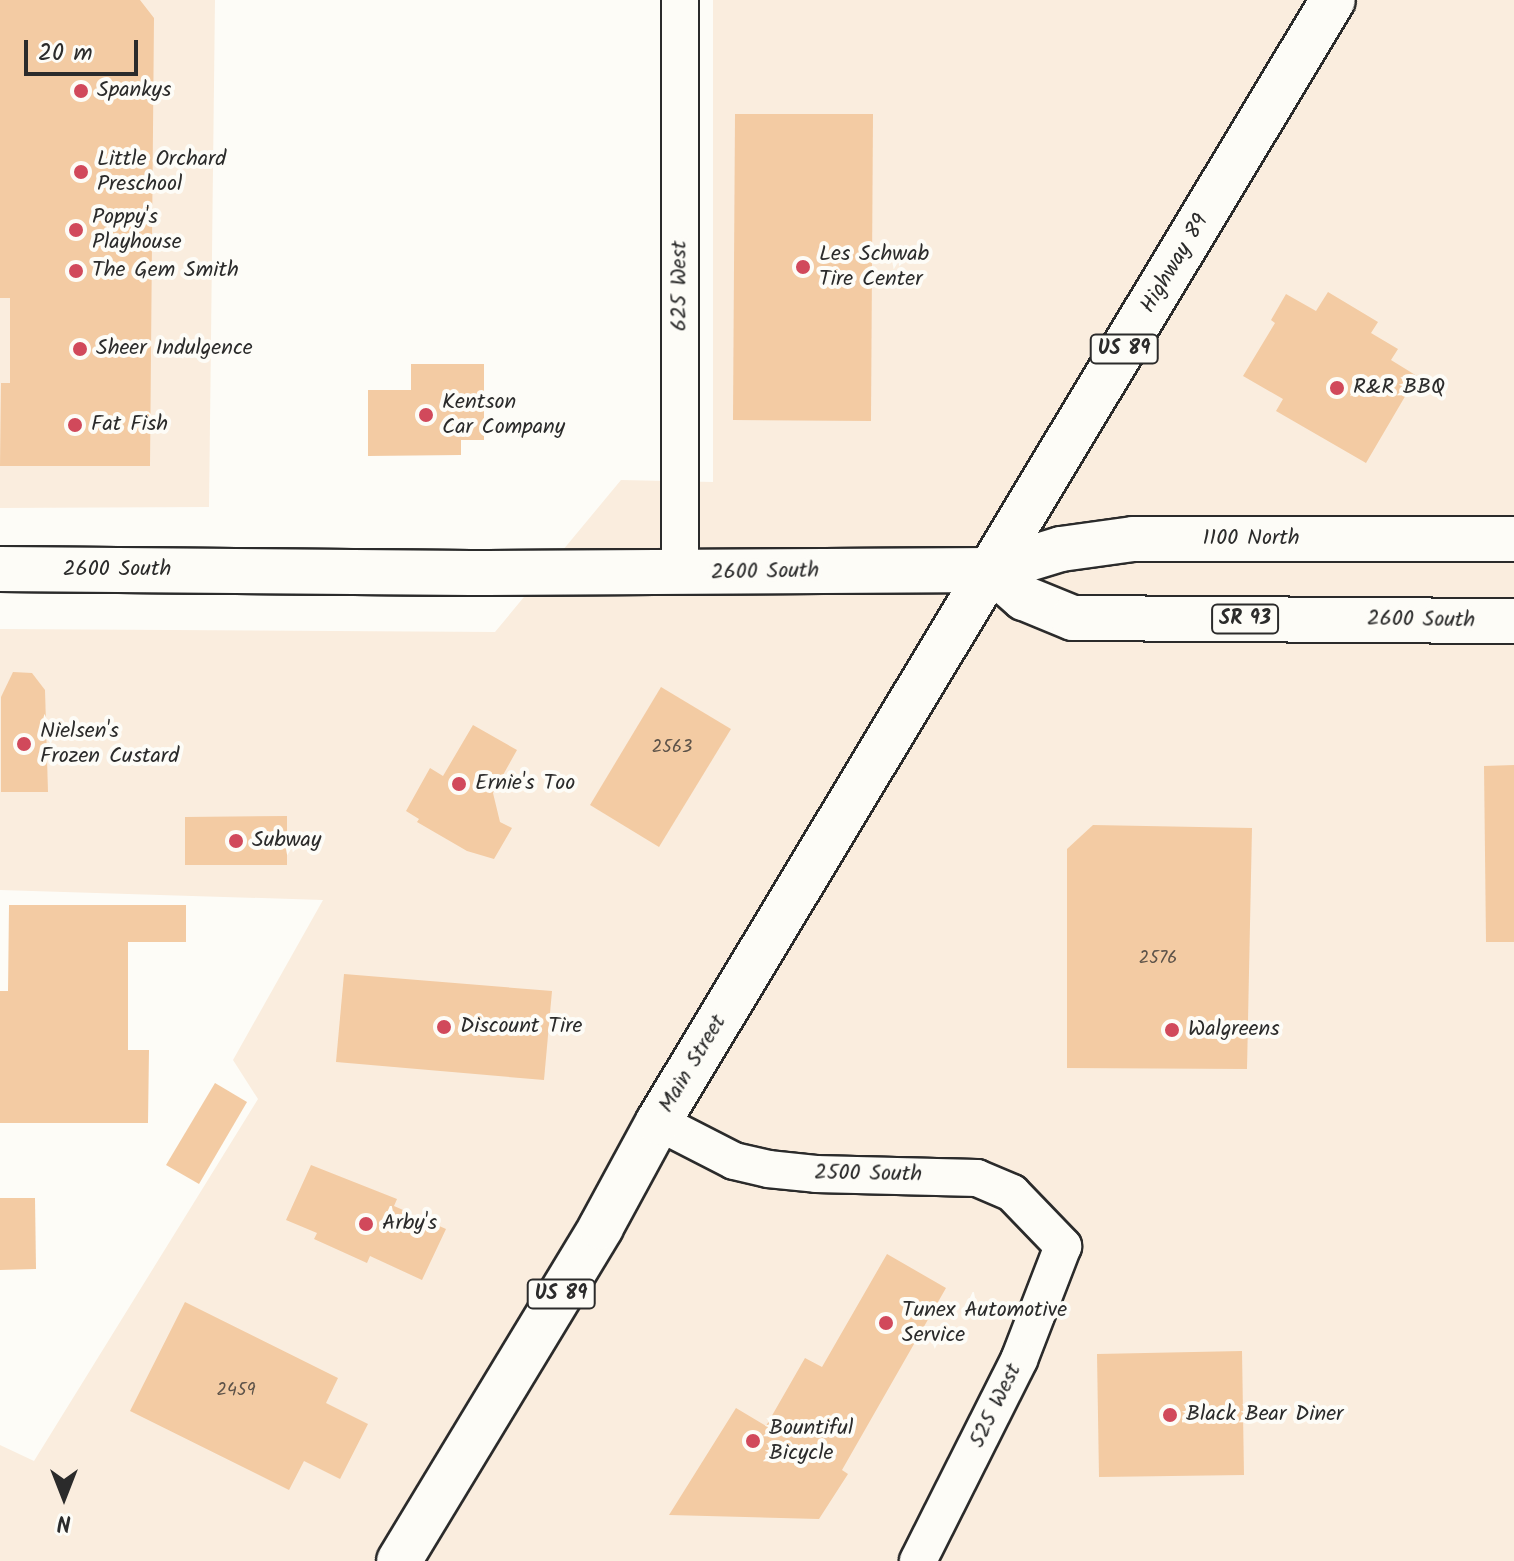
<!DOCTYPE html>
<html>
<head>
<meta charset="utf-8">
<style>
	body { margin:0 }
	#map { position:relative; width:1514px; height:1561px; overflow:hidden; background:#fdfcf7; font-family:Kalam,sans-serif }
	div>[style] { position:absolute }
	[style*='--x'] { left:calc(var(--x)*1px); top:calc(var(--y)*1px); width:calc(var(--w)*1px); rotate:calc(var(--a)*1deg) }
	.built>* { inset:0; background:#faedde }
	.building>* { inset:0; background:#f3cba3 }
	.roads { filter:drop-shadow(2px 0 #2b2b2b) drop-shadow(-2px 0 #2b2b2b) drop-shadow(0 2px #2b2b2b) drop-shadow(0 -2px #2b2b2b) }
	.street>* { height:36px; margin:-18px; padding:0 18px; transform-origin:18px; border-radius:18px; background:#fdfcf7 }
	.secondary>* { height:44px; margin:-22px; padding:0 22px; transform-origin:22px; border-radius:22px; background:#fdfcf7 }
	.primary>* { height:44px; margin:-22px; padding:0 22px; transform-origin:22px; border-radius:22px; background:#fdfcf7 }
	.dots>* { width:22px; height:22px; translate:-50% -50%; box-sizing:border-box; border:4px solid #fdfcf7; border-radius:50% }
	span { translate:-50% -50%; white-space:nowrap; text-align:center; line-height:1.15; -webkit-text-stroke:8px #fdfcf7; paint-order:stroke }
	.number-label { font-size:18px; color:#5d5349 }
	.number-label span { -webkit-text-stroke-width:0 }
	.shield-label span { padding:2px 6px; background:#fdfcf7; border:2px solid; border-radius:6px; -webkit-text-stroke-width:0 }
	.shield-label { font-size:20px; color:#2b2b2b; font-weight:700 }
	.poi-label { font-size:22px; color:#2b2b2b }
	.left { translate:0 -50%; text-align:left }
	.street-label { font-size:22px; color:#2b2b2b }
	.north { position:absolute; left:24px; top:1457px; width:80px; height:80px; -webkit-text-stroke:6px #fdfcf7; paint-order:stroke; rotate:180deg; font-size:22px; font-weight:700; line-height:32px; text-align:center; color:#2b2b2b }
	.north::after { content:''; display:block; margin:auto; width:28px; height:36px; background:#2b2b2b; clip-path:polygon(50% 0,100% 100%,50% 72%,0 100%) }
	.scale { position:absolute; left:24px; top:40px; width:114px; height:36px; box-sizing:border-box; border:4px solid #2b2b2b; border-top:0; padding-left:10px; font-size:24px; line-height:28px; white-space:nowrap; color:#2b2b2b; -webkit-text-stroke:6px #fdfcf7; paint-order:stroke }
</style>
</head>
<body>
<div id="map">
	<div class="built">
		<i style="clip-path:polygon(0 0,215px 0,209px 507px,0 508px)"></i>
		<i style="clip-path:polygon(713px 0,1514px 0,1514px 1561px,0 1561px,0 1445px,34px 1461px,258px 1099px,233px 1060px,323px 900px,0 890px,0 629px,495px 632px,621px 480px,713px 482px)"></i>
	</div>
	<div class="building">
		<i style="clip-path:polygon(0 0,140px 0,154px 18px,150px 466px,0 466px,1px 383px,10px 383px,10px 298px,0 298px)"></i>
		<i style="clip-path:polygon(735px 114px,873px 114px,871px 421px,733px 420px)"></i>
		<i style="clip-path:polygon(1328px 292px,1378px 322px,1371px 333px,1398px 349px,1391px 360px,1417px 376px,1366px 463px,1276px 411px,1283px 399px,1243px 376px,1275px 323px,1271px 320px,1286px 294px,1316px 311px)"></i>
		<i style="clip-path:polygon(411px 364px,484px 364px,484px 440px,461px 440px,461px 455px,368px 456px,368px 390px,411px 390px)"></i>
		<i style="clip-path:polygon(13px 672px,32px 673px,45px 690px,48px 792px,1px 792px,1px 697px)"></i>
		<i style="clip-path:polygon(661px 687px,731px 729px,659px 847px,590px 805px)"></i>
		<i style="clip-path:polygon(473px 725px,517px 750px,493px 793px,500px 822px,512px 828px,494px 859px,467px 851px,417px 822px,419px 819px,406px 811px,430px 768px,443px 776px)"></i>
		<i style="clip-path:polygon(1514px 765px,1514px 942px,1486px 942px,1484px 766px)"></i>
		<i style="clip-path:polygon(287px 816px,287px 865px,185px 865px,185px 817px)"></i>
		<i style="clip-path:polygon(1093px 825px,1252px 828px,1247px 1069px,1067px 1068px,1067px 849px)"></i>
		<i style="clip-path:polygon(9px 905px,186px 905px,186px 942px,128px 942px,128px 1050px,149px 1050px,148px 1123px,0 1123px,0 991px,8px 991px)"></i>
		<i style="clip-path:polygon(344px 974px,552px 991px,544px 1080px,336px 1062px)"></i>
		<i style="clip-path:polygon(215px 1083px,247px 1102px,199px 1184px,166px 1165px)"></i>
		<i style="clip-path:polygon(311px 1165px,397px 1199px,394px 1206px,446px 1229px,422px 1280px,370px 1256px,367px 1263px,314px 1239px,317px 1233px,286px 1220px)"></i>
		<i style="clip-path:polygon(0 1198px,35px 1198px,36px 1269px,0 1270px)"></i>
		<i style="clip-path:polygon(887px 1254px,946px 1288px,842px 1470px,848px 1474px,819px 1519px,669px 1515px,736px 1408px,766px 1426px,805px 1358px,822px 1367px)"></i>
		<i style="clip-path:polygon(185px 1302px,338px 1378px,326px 1403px,368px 1424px,340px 1479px,304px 1461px,289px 1490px,130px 1411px)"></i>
		<i style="clip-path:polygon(1242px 1351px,1244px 1475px,1099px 1477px,1097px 1354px)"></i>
	</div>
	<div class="roads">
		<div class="street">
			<i style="--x:680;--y:0;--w:573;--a:90"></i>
			<i style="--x:658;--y:1122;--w:85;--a:27.2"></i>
			<i style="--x:734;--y:1161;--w:35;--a:13"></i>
			<i style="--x:768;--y:1169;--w:48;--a:5.9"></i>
			<i style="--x:816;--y:1174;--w:161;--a:1.4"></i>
			<i style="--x:977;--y:1178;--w:38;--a:23"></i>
			<i style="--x:1012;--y:1193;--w:74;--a:46.1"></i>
			<i style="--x:1063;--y:1246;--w:122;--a:111.1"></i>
			<i style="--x:1019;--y:1360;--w:225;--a:116.7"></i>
		</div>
		<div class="secondary">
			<i style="--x:0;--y:569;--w:471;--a:0.5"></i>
			<i style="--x:471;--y:573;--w:521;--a:-0.33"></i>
		</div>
		<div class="primary">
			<i style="--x:992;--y:570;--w:43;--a:41.2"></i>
			<i style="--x:1024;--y:598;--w:53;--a:22.2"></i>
			<i style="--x:1073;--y:618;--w:441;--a:0.4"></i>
			<i style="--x:992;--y:570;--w:72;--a:-16.9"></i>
			<i style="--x:1061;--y:549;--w:73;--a:-7.9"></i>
			<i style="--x:1133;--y:539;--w:381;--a:0"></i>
			<i style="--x:399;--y:1561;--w:390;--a:-58.8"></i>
			<i style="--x:601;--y:1227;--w:119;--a:-61.5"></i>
			<i style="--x:658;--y:1122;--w:1309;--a:-58.97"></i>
		</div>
	</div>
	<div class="dots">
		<i style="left:81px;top:91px;background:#d1495b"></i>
		<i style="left:81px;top:172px;background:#d1495b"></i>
		<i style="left:76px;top:230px;background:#d1495b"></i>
		<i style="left:803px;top:267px;background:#d1495b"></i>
		<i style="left:76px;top:271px;background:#d1495b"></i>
		<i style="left:80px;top:349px;background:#d1495b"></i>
		<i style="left:1337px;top:388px;background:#d1495b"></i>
		<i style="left:426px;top:415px;background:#d1495b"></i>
		<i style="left:75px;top:425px;background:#d1495b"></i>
		<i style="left:24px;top:744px;background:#d1495b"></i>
		<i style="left:459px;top:784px;background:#d1495b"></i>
		<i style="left:236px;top:841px;background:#d1495b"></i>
		<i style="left:444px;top:1027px;background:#d1495b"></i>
		<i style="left:1172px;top:1030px;background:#d1495b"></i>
		<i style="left:366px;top:1224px;background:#d1495b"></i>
		<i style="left:886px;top:1323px;background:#d1495b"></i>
		<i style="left:1170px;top:1415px;background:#d1495b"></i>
		<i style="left:753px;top:1441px;background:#d1495b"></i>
	</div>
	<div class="number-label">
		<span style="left:672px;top:748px">2563</span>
		<span style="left:1158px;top:959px">2576</span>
		<span style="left:236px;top:1391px">2459</span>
	</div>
	<div class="shield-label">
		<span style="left:1124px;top:349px">US 89</span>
		<span style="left:1245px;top:619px">SR 93</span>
		<span style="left:561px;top:1294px">US 89</span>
	</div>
	<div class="poi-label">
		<span class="left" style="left:97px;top:91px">Spankys</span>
		<span class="left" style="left:97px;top:172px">Little Orchard<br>Preschool</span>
		<span class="left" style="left:92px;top:230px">Poppy's<br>Playhouse</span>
		<span class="left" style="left:819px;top:267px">Les Schwab<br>Tire Center</span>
		<span class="left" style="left:92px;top:271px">The Gem Smith</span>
		<span class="left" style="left:96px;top:349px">Sheer Indulgence</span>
		<span class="left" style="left:1353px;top:388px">R&amp;R BBQ</span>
		<span class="left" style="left:442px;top:415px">Kentson<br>Car Company</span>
		<span class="left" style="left:91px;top:425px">Fat Fish</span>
		<span class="left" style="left:40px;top:744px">Nielsen's<br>Frozen Custard</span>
		<span class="left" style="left:475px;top:784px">Ernie's Too</span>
		<span class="left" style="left:252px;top:841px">Subway</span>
		<span class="left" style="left:460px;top:1027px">Discount Tire</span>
		<span class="left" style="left:1188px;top:1030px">Walgreens</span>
		<span class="left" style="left:382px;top:1224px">Arby's</span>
		<span class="left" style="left:902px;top:1323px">Tunex Automotive<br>Service</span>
		<span class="left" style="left:1186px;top:1415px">Black Bear Diner</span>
		<span class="left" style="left:769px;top:1441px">Bountiful<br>Bicycle</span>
	</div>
	<div class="street-label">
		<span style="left:1175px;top:264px;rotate:-59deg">Highway 89</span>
		<span style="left:680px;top:286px;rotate:-90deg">625 West</span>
		<span style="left:1251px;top:539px">1100 North</span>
		<span style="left:117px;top:570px">2600 South</span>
		<span style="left:765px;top:572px;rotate:-1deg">2600 South</span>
		<span style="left:1421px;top:620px;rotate:1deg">2600 South</span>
		<span style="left:693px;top:1064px;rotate:-59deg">Main Street</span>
		<span style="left:868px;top:1174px;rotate:1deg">2500 South</span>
		<span style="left:996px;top:1406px;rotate:-64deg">525 West</span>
	</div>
	<div class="north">N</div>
	<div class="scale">20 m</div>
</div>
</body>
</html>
